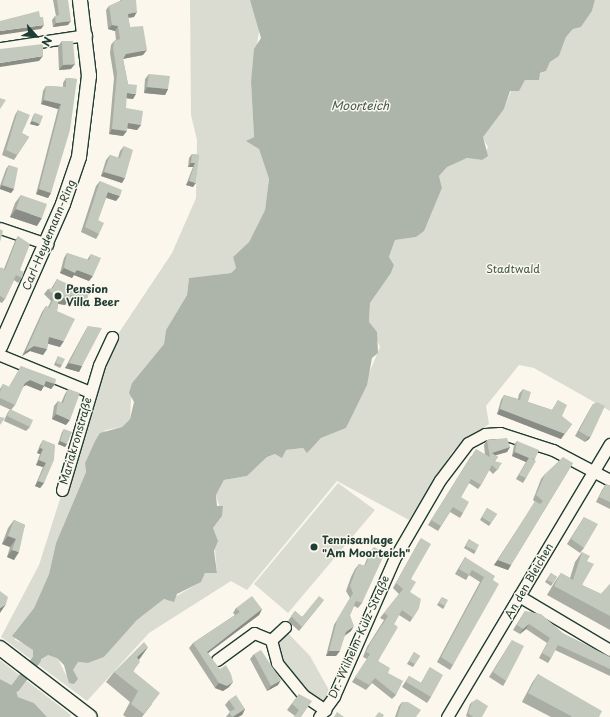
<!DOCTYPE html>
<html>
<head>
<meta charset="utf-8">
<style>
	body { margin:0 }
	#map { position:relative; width:610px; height:717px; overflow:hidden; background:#fbf7ec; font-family:"Playpen Sans",sans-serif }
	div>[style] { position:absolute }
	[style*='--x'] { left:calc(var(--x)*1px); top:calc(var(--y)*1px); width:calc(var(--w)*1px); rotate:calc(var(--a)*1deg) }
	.green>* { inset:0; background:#dbdcd1 }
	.water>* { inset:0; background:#adb4aa }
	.canal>* { height:9px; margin:-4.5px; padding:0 4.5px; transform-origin:4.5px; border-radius:4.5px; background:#adb4aa }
	.roads { filter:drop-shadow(1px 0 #1f3d34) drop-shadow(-1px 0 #1f3d34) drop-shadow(0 1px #1f3d34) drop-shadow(0 -1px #1f3d34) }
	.minor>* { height:11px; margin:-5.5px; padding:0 5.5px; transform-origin:5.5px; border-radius:5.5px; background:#fbf7ec }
	.major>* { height:14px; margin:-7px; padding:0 7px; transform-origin:7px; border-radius:7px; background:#fbf7ec }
	.wall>* { inset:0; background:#a9ada3 }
	.shaded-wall>* { inset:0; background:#898d85 }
	.building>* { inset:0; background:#c4c9be }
	.dots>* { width:11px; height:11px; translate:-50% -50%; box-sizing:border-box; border:2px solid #fbf7ec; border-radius:50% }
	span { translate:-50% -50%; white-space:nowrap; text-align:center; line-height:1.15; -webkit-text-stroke:3px #fbf7ec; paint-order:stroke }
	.street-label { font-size:11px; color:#1f3d34 }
	.park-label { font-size:11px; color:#455d53 }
	.poi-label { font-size:11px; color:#1f3d34; font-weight:700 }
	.left { translate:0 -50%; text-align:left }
	.water-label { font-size:12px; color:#425b52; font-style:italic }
	.north { position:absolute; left:16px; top:16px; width:40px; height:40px; -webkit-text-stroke:3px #fbf7ec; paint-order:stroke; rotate:117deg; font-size:11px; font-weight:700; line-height:16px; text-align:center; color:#1f3d34 }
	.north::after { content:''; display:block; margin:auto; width:14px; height:18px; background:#1f3d34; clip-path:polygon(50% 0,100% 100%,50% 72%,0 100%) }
</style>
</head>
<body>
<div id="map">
	<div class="green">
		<i style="clip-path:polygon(190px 0,250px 0,260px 26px,251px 82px,254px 137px,247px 141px,259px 149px,269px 179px,265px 210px,249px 242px,233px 257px,236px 268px,231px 273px,189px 278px,187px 295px,166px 330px,164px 344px,132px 383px,130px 419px,122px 427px,106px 430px,95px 441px,85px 463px,86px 472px,56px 543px,49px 574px,34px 608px,15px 632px,15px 640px,57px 657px,66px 675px,78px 662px,88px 663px,104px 657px,137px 620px,164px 599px,170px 600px,200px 582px,205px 573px,217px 573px,213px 528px,222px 516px,216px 495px,224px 480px,247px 476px,267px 457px,286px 450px,303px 448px,307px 452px,321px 438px,346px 428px,380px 347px,369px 322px,370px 303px,391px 273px,394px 265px,389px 257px,395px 240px,416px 237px,430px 216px,442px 188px,439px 176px,447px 166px,467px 158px,482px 160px,488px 147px,482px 137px,485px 129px,504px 109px,511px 91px,519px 90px,525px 80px,546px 71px,550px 62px,559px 56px,566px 37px,573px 29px,581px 27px,592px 11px,595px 0,610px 0,610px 411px,534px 368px,519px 365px,486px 406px,489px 424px,453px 451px,409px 520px,337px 481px,247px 590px,231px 581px,149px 633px,87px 701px,1px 637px,39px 565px,95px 389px,116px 337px,172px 253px,196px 198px,197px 140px,191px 115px)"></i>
		<i style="clip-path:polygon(338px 483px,375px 510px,288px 613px,254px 584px)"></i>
		<i style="clip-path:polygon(284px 629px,310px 656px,330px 692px,321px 705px,304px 694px,272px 648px)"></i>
		<i style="clip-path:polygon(0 660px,71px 715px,70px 717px,47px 717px,34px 703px,18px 697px,15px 687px,0 679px)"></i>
	</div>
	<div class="water">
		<i style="clip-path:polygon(250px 0,595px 0,592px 11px,581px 27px,573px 29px,566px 37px,559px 56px,550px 62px,546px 71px,540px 73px,539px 80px,525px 80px,519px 91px,510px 91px,504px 109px,483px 137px,488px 156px,482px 160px,467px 158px,447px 167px,439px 176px,442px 188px,424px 231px,416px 237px,395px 240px,389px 257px,394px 265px,391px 273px,370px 303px,369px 322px,377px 332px,378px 353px,372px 358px,367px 385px,346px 428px,321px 438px,307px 453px,303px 448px,286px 450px,282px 458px,275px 454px,267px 457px,247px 476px,224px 480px,216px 495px,217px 506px,223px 506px,222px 516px,213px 528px,218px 541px,214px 551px,217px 573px,205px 573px,201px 582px,177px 594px,174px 602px,164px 599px,137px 620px,104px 657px,88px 663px,78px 662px,73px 670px,78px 679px,74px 684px,69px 683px,64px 665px,57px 658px,48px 655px,38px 661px,33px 656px,33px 650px,12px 636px,34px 608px,49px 574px,56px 543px,86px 472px,85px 463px,95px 441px,100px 433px,122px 427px,130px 419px,134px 402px,129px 393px,132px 383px,164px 344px,166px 330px,187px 295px,189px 278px,231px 273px,236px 268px,233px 257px,249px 242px,265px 210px,269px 179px,259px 149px,246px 141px,254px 137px,251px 82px,254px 49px,261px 38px)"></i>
		<i style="clip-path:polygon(0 679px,15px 687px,18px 697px,34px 703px,47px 717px,0 717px)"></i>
	</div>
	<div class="canal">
		<i style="--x:15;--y:687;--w:35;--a:-53"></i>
	</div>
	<div class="roads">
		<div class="minor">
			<i style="--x:0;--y:48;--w:87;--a:-8.6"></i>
			<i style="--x:0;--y:228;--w:50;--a:18.8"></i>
			<i style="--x:0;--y:355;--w:97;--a:22.3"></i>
			<i style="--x:62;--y:490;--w:130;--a:-73.5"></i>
			<i style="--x:99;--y:365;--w:31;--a:-65"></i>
			<i style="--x:519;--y:596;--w:106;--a:30.7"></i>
			<i style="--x:285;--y:627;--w:19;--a:137"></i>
			<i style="--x:271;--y:640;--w:24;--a:75"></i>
			<i style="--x:277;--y:663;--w:41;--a:50.9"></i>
			<i style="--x:303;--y:695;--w:27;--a:34"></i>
			<i style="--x:217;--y:660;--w:46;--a:-36.1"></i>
			<i style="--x:254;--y:633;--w:18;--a:22"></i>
			<i style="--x:319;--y:717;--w:26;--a:-54"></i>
			<i style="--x:334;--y:696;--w:150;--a:-66.3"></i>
			<i style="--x:394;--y:559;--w:91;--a:-59.8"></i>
			<i style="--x:440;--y:480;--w:46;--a:-52.9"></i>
			<i style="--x:468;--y:443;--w:19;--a:-28"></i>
			<i style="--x:485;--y:434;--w:15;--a:-4"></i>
			<i style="--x:500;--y:433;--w:56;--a:17.8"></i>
			<i style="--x:553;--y:450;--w:64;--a:27.8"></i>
			<i style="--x:447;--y:717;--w:318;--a:-59.2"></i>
		</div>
		<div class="major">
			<i style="--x:0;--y:347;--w:156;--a:-66.2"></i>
			<i style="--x:63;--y:204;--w:50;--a:-71.2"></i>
			<i style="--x:79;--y:157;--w:82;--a:-83"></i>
			<i style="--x:89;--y:76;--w:77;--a:-96.8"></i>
			<i style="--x:0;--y:648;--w:113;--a:37.5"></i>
		</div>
	</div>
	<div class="wall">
		<i style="clip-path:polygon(53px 0,68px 0,68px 25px,53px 27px,52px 20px,55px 16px,56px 16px)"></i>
		<i style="clip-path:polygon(120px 0,136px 0,134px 17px,128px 18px,130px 27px,143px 55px,123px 59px,128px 84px,133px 99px,126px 98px,126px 108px,141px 125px,137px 130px,127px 128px,123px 136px,109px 134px,114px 78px,110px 53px,111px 45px,114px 41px,116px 40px,115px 31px,108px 29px,106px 10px,109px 6px,120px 1px)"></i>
		<i style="clip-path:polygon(62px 41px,71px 69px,59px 70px,58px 46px)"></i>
		<i style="clip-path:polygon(149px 74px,168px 89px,165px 95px,144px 93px,145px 79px)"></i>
		<i style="clip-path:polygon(66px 78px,77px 79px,51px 193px,48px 198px,36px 194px,58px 109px,41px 104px,43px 91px,46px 86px,63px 87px,63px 83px)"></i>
		<i style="clip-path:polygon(18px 110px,22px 133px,29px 137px,14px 160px,2px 155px,15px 115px)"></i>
		<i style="clip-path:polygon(35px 113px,38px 126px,30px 124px,33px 116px)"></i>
		<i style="clip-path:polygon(124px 146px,122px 183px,101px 176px,106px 160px,110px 155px,118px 158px,120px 151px)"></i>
		<i style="clip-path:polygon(192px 154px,199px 155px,193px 187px,186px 185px,193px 167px,188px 167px,189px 158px)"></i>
		<i style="clip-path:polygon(9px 165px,14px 189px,11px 193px,0 189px,0 186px,6px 169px)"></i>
		<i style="clip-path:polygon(100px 181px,116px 201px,106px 198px,98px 220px,99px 234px,96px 239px,81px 232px,96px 186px)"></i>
		<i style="clip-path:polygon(21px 195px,37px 226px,10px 217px,15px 203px)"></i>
		<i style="clip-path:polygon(18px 236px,20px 270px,22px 278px,18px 283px,14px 280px,5px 299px,2px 303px,0 302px,0 268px,4px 269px,15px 241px)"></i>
		<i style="clip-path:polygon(67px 253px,87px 260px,91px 254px,89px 281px,74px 275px,72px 278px,60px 273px,64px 258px)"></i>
		<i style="clip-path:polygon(57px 279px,86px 302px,82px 308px,68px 301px,65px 305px,58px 304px,57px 311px,60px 347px,48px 343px,47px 349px,43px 355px,30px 351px,22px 356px,42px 312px,46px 306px,48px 307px,51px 301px,44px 294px,48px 289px,51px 289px)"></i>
		<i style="clip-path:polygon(88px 326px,82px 366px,79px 372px,65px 368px,85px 331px)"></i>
		<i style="clip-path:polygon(58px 356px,62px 365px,60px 368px,54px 365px)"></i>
		<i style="clip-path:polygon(21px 366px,55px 384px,51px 389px,44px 386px,41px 391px,26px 385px,23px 387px,15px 405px,11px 410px,0 405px,0 389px,3px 384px,9px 387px)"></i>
		<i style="clip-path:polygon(68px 389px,66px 425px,52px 419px,54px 406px,58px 401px,61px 403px,65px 394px)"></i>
		<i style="clip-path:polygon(523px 389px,528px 402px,552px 410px,558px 400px,562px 416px,561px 439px,497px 414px,501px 400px,504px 395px,518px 399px,519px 394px)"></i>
		<i style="clip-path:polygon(593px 404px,589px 439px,585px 442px,575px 436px,590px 409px)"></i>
		<i style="clip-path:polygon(10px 409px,30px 427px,26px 431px,4px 421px,7px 414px)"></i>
		<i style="clip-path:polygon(64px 429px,67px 444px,65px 447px,58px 444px,62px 432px)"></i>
		<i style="clip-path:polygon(43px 440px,55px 445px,44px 483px,40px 488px,35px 486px,43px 467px,36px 465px,40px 454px,37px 453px,40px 445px)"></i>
		<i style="clip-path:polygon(487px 440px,510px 447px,507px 452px,495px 455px,498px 457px,495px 461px,499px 468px,493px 474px,489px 470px,481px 485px,478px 489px,469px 483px,461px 497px,463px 513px,460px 518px,450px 512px,438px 531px,428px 525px,471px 456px,485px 455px,484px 445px)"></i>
		<i style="clip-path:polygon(517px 441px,535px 459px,526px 478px,523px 483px,516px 479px,526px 462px,512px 456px,514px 445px)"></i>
		<i style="clip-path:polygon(573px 463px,508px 570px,494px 565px,535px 502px,533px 500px,541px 479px,545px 474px)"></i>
		<i style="clip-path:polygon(606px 484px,610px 486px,610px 509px,596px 502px,602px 490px)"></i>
		<i style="clip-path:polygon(487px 508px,497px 514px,489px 526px,480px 520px)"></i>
		<i style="clip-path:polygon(584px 517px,584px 548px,580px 553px,567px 544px)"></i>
		<i style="clip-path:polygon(14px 520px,25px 525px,14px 560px,7px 557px,10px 547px,2px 544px,8px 528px)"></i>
		<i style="clip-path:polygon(421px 538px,411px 579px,410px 592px,419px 608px,410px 622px,399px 615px,394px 624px,378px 661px,388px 673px,396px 695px,392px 699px,372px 683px,366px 690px,352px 682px,367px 659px,363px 657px,367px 647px,384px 620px,380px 618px,399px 594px,393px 588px,418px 543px)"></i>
		<i style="clip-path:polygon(469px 539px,476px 551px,474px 554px,464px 548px)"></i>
		<i style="clip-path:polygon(374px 547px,362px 603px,358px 608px,354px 606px,350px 615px,351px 631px,345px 635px,336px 656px,326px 656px,334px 625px,350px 598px,346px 591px,351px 577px,355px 569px,359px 564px,364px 566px,370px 552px)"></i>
		<i style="clip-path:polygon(582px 552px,587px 561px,582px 585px,601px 594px,610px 584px,610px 630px,547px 595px,554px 583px,561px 573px,570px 578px,575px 562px)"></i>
		<i style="clip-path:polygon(465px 557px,493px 580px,453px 665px,450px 670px,437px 662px,480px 582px,469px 575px,466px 580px,455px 574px)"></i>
		<i style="clip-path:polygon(551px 573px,557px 577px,551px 586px,545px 582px)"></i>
		<i style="clip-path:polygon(442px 597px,445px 606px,443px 609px,437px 605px)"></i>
		<i style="clip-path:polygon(324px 600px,299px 631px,288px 621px,295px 611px,302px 617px)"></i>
		<i style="clip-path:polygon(236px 608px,262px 609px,259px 615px,208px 653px,229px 687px,223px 691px,215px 688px,189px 648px,193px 643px,235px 615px,233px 613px)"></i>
		<i style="clip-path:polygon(525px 611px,564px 634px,610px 657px,610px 676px,555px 650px,551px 658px,548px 663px,539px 658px,547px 643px,526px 629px,520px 634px,513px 630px)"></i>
		<i style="clip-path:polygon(512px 640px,506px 681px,503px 686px,489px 677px)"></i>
		<i style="clip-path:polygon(148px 647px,139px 660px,133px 672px,152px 704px,142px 717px,126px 717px,123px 715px,130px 702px,106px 682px,114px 672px)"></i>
		<i style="clip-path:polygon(414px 652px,420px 656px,413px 667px,407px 664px)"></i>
		<i style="clip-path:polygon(254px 654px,278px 685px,267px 691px,250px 659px)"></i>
		<i style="clip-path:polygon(430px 667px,431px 697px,427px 703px,402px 687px,409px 676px,421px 683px)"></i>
		<i style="clip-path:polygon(538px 674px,599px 717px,551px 717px,522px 702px,532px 683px)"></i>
		<i style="clip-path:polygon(299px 694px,301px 717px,295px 716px,287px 710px)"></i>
		<i style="clip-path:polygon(229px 700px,245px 709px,242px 715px,238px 717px,226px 717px,230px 712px,225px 705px)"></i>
		<i style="clip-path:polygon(402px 702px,416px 717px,395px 717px,399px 706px)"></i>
		<i style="clip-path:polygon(472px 702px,482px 717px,468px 717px,466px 716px,470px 704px)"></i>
	</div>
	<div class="shaded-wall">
		<i style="clip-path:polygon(137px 12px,134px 17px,125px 18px,128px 14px)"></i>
		<i style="clip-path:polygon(71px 21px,68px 25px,53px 27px,56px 23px)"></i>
		<i style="clip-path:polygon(44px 25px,41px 29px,0 35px,0 31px)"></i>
		<i style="clip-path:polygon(112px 25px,118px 26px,115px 31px,108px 29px)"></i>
		<i style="clip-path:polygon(147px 50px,143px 55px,122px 59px,126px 54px)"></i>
		<i style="clip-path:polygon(43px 56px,39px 61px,0 67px,0 63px)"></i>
		<i style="clip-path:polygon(75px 64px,71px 69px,59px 70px,63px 65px)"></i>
		<i style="clip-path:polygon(147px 87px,168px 89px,165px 95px,144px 93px)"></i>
		<i style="clip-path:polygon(127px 93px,136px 94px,133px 99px,124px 98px)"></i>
		<i style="clip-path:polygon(44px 100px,61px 104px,58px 109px,41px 104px)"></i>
		<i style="clip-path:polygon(32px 121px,40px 124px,38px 126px,30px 124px)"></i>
		<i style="clip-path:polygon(128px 123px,141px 125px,137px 130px,125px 128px)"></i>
		<i style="clip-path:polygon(112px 129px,127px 131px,123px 136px,109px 134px)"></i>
		<i style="clip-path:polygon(191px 163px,195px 163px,193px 167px,188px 167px)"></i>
		<i style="clip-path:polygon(104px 172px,125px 178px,122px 183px,101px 176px)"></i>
		<i style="clip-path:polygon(189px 181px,196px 183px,193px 187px,186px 185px)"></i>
		<i style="clip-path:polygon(2px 185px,14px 189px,11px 193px,0 189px,0 188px)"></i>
		<i style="clip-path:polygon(39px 189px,51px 193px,48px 198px,36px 194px)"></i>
		<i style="clip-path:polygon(108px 192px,120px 196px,116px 201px,105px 197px)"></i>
		<i style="clip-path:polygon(16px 209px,42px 218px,37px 226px,10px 217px)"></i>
		<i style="clip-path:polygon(64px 268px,77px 270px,93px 276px,89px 281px,74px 275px,72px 278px,60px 273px)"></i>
		<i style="clip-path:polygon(59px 297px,69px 299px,65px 305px,55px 303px)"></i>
		<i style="clip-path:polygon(49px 337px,64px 341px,60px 347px,45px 343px)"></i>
		<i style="clip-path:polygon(34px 346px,47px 349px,43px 355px,30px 351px,22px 356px,26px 351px)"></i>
		<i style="clip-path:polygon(69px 363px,82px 366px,79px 372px,65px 368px)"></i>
		<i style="clip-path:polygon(30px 380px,46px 381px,55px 384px,51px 389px,44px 386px,41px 391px,26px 385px,21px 388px,25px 383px)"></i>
		<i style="clip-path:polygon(500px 409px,572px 424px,561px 439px,497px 414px)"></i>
		<i style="clip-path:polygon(56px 414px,70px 420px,66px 425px,52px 419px)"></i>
		<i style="clip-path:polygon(592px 434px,589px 439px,585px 442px,589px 437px)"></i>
		<i style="clip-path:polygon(60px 441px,67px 444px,65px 447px,58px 444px)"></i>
		<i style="clip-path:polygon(510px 447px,507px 452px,490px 457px,492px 453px)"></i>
		<i style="clip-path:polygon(40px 448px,43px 449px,40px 454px,37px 453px)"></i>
		<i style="clip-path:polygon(515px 452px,529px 458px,526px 462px,512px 456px)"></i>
		<i style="clip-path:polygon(39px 460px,46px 463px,43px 467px,36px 465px)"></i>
		<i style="clip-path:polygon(38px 481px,44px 483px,40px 488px,35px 486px)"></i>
		<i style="clip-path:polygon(8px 536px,16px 539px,10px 547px,2px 544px)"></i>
		<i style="clip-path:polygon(12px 550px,19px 552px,14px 560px,7px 557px)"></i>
		<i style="clip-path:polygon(498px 560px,511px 565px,508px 570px,494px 565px)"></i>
		<i style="clip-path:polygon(6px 604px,0 613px,0 608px)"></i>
		<i style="clip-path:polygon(262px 609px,259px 615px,203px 657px,207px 652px)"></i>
		<i style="clip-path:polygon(529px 624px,526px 629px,520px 634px,523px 629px)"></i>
		<i style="clip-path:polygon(354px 626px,351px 631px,343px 637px,346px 632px)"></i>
		<i style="clip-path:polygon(148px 647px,140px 658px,129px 668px,137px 657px)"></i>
		<i style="clip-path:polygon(329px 651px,340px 651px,336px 656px,326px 656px)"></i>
		<i style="clip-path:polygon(281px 680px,278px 685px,267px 691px,271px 686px)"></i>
		<i style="clip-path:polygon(233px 682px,229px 687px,223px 691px,215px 688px,219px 683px)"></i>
		<i style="clip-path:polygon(245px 709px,242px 715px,238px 717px,233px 717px)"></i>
	</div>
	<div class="building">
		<i style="clip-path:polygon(57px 0,68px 0,71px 21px,56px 23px,55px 16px,59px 15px)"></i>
		<i style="clip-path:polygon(122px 0,136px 0,137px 12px,128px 14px,130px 27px,143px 26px,147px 50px,126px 54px,123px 59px,128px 84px,137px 85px,136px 94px,127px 93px,126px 108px,143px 111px,141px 125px,128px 123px,127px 131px,112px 129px,117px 73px,113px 48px,114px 41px,120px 39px,118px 26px,112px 25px,109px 6px)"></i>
		<i style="clip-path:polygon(39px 11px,40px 17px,43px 17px,44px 25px,0 31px,0 21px)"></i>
		<i style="clip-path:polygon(62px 41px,73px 41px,75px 64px,63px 65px)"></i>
		<i style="clip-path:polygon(43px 44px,43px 56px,0 63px,0 49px)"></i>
		<i style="clip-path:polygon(149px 74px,170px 76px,168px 89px,147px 87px)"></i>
		<i style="clip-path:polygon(66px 78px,77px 79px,70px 130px,51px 193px,39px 189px,61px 104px,44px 100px,46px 86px,66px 87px)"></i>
		<i style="clip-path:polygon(0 98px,6px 100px,0 109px)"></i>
		<i style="clip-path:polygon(18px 110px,30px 115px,22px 133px,29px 137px,17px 155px,6px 150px)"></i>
		<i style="clip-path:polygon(35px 113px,43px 116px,40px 124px,32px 121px)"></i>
		<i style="clip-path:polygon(124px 146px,133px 150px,125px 178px,104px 172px,110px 155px,120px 158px)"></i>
		<i style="clip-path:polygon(192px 154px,199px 155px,196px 183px,189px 181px,195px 163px,191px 163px)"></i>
		<i style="clip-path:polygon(9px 165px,18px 168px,14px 189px,2px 185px)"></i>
		<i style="clip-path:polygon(100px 181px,122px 190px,120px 196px,108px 192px,98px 220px,104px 223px,99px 234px,85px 227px)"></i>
		<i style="clip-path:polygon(21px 195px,47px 204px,42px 218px,16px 209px)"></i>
		<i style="clip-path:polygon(0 229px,3px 231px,0 242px)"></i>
		<i style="clip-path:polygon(18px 236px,30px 244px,20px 270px,24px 272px,22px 278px,16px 275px,5px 299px,0 296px,0 269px,1px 267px,5px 270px)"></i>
		<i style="clip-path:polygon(67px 253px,89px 260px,91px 254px,101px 258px,93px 276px,77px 270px,75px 273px,64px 268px)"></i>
		<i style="clip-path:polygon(57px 279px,89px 294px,86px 302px,71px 295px,69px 299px,59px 297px,57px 311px,75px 319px,64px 341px,49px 337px,47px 349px,34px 346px,26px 351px,46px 306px,49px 308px,55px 296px,48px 289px,53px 288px)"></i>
		<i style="clip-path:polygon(88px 326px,102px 328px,82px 366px,69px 363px)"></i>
		<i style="clip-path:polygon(58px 356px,65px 359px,62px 365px,56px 363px)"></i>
		<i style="clip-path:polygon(21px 366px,56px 379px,55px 384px,46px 381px,44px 386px,30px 380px,25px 383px,15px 405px,0 398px,0 392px,3px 384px,9px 387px)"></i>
		<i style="clip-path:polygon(68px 389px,80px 393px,70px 420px,56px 414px,58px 401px,63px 403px)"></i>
		<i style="clip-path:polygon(523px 389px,531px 392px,528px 402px,552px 410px,558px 400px,567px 405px,562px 416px,572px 424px,565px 434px,500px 409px,504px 395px,520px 400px)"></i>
		<i style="clip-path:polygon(597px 402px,605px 406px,592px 434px,589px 437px,579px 431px,593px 404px)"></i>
		<i style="clip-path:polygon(10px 409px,33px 420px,30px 427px,7px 416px)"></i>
		<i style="clip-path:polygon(0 417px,5px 418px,0 425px)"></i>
		<i style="clip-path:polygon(64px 429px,72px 432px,67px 444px,60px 441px)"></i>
		<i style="clip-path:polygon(507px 438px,510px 447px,492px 453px,498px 457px,494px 461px,502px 463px,497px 470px,492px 465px,481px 485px,471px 479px,461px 497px,469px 502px,463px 513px,453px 507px,441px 526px,431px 520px,474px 452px,476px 449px,490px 457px,487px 440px)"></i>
		<i style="clip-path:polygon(43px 440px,55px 445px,54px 460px,44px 483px,38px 481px,46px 463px,39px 460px,43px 449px,40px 448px)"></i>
		<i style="clip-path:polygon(517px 441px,539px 450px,535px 459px,531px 458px,536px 461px,526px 478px,519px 475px,529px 458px,515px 452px)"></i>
		<i style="clip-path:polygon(563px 457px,573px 463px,511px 565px,498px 560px,535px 501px,540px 504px,543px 501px,536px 495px,545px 474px)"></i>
		<i style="clip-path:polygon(606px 484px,610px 486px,610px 502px,599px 497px)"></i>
		<i style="clip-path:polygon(487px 508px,497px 514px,491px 523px,482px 517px)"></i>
		<i style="clip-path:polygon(584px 517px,598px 524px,584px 548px,571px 539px)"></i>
		<i style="clip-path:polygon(14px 520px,25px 525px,19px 552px,12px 550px,16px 539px,8px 536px)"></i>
		<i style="clip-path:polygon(421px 538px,431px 544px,411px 579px,416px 582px,410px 592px,421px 599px,419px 608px,413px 618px,402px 610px,394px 624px,398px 627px,378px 661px,390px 668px,388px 673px,403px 681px,396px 695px,375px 678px,369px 685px,355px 677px,370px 654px,366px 652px,371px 642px,388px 616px,384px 613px,403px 589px,396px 583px)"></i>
		<i style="clip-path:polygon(469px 539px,479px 545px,476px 551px,466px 546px)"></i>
		<i style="clip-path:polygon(374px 547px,385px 553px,362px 603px,356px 601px,350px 615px,354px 626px,346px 632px,340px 651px,329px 651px,337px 620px,353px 593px,350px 586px,355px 572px,359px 564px,365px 566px)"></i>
		<i style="clip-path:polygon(582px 552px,590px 556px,587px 561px,594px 564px,582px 585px,601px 594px,610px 584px,610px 616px,554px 586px,561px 573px,573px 580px)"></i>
		<i style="clip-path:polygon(465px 557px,495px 576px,493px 580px,499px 584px,453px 665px,441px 657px,484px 577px,472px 570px,469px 575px,459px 569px)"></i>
		<i style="clip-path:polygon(551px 573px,557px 577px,553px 583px,547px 580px)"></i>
		<i style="clip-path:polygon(0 591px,8px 597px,6px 604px,0 608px)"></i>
		<i style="clip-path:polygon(252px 596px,262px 609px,207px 652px,220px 669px,226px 665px,231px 674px,233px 682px,227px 686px,219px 683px,193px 643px,240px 612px,236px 608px)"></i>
		<i style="clip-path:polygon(319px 596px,324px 600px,302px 627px,291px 616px,295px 611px,302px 617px)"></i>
		<i style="clip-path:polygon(442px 597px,448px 600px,445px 606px,439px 603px)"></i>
		<i style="clip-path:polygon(525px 611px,541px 614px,564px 634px,610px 657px,610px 669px,558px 645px,551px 658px,542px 653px,550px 638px,529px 624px,523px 629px,517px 625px)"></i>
		<i style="clip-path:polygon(512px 640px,524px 646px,506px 681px,493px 672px)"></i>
		<i style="clip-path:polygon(144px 642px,148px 647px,137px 657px,140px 662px,133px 671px,160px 693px,144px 714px,131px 704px,138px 691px,114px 672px)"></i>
		<i style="clip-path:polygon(261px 650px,281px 680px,271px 686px,254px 654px)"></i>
		<i style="clip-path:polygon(414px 652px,420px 656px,415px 664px,409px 661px)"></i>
		<i style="clip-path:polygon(430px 667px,443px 675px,431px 697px,406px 682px,409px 676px,421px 683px)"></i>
		<i style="clip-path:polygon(538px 674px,602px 711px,599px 717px,571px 717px,571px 716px,528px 693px)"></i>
		<i style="clip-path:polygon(299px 694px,312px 701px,301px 717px,294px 717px,299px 710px,292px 704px)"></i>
		<i style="clip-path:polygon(236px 695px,245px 709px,232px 717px,229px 712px,235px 709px,229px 700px)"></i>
		<i style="clip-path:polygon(477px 699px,488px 706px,482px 717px,473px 717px,468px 713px,472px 702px)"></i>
		<i style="clip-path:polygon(402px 702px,408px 702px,421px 710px,416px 717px,397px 717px)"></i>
		<i style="clip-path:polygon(337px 712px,344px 717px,334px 717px)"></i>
		<i style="clip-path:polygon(379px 712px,384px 715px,383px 717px,375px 717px)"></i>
	</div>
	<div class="dots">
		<i style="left:58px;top:296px;background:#1f3d34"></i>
		<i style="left:314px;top:547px;background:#1f3d34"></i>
	</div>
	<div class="street-label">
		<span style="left:49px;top:235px;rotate:-67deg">Carl-Heydemann-Ring</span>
		<span style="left:76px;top:441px;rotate:-74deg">Mariakronstraße</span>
		<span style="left:529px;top:581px;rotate:-60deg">An den Bleichen</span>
		<span style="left:359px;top:637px;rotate:-66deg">Dr.-Wilhelm-Külz-Straße</span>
	</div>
	<div class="park-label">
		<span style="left:513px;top:269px">Stadtwald</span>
	</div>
	<div class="poi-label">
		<span class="left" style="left:66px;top:296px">Pension<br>Villa Beer</span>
		<span class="left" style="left:322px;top:547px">Tennisanlage<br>"Am Moorteich"</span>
	</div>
	<div class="water-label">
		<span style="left:360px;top:106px">Moorteich</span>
	</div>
	<div class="north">N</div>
</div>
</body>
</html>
